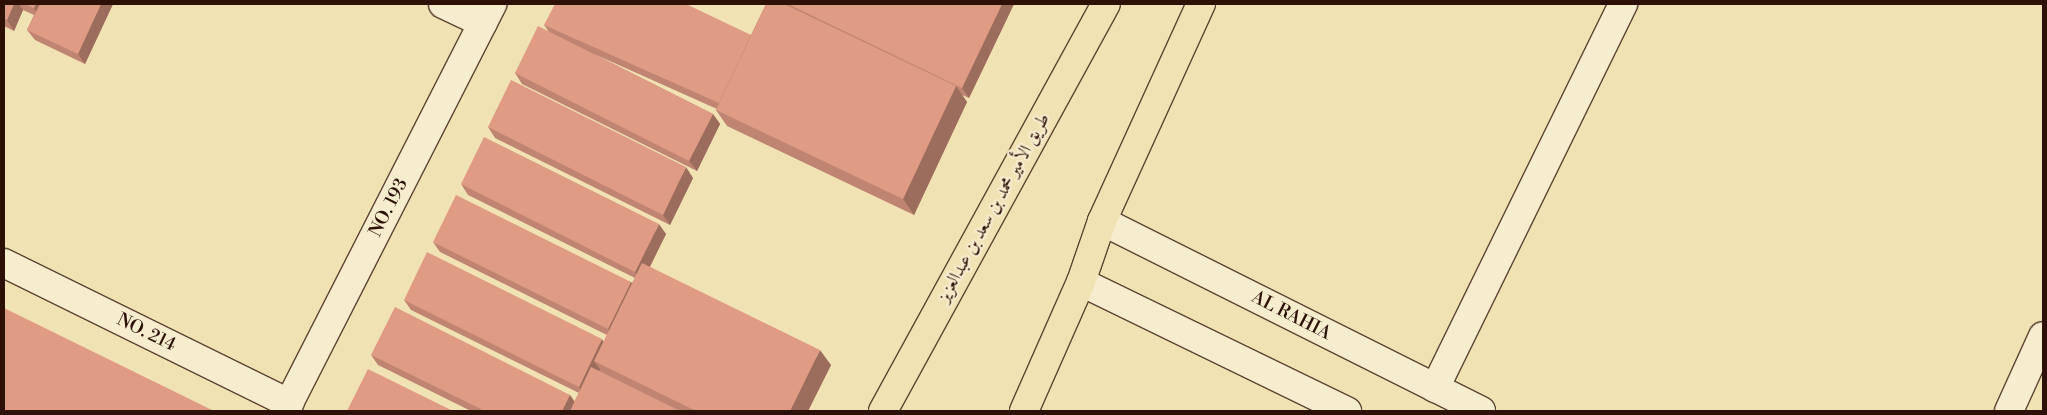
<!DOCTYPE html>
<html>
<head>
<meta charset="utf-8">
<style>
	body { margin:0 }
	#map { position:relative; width:2047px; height:415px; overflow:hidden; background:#f1e2b4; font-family:"Libre Bodoni",Amiri,serif }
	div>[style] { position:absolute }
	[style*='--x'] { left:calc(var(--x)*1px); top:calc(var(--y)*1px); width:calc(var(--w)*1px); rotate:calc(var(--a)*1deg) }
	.roads { filter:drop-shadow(1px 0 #5e4532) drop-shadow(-1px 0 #5e4532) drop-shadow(0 1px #5e4532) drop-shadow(0 -1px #5e4532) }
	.minor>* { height:28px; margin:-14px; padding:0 14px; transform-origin:14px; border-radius:14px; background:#f6ecce }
	.major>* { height:28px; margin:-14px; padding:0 14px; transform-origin:14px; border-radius:14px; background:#f1e2b4 }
	.wall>* { inset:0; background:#c08572 }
	.shaded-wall>* { inset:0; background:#9c6c5c }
	.building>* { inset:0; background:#df9b84 }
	span { translate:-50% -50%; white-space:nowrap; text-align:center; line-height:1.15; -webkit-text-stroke:4.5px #f6ecce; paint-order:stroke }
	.street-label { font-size:18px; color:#2d1107 }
	.frame { position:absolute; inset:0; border:5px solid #2d1107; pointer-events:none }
</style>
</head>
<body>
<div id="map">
	<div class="roads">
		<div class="minor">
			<i style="--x:443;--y:4;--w:44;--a:25.4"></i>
			<i style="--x:1102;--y:221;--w:424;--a:26.6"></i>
			<i style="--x:4;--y:263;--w:318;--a:26.2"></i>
			<i style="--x:1081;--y:282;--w:296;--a:25.9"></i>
			<i style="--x:1435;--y:388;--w:428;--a:-63.9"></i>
			<i style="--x:285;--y:411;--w:457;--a:-63"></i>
			<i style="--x:2009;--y:411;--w:82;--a:-65.6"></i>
		</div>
		<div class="major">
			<i style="--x:883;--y:411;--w:464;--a:-61.3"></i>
			<i style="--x:1024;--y:411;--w:141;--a:-66.2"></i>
			<i style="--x:1081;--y:282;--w:65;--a:-71"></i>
			<i style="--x:1102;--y:221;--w:239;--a:-65.5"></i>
		</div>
	</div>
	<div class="wall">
		<i style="clip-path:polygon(4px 4px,113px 4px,85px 64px,35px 40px,27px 30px,34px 15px,23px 10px,14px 31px,4px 26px)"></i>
		<i style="clip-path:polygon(766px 4px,1014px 4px,969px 98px,962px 95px,967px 102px,914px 215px,727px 126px,716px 110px,717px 109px,594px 54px,713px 114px,720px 124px,697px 171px,522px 84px,515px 73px,549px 32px,544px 25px,751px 35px)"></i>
		<i style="clip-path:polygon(488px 127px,693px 178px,670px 225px,495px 138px)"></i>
		<i style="clip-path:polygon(461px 184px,666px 234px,650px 267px,831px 365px,808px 411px,471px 411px,378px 365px,371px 355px,570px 395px,574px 402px,579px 393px,411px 310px,404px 300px,604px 342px,607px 335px,440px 252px,433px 242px,631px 282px,632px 283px,635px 278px,468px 195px)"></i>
	</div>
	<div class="shaded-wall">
		<i style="clip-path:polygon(14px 4px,19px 4px,23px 10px,14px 31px,7px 20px)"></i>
		<i style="clip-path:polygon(36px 4px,47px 4px,41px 18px,34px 8px)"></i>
		<i style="clip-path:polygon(101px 4px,113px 4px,85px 64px,78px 54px)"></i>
		<i style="clip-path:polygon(1002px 4px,1014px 4px,969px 98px,962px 88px)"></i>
		<i style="clip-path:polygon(956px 86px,967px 102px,914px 215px,903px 199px)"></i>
		<i style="clip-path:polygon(713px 114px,720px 124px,697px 171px,689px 161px)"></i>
		<i style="clip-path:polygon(686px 167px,693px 178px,670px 225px,663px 215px)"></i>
		<i style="clip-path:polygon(659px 224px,666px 234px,642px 282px,635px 272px)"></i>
		<i style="clip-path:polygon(631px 282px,638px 292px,615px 340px,608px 329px)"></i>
		<i style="clip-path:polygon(602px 339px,609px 350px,594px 361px,600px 369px,586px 397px,579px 387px)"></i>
		<i style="clip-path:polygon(820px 350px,831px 365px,808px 411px,790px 411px)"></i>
		<i style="clip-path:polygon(570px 395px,577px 405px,574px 411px,562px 411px)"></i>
	</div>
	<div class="building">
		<i style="clip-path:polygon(4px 4px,14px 4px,7px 20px,4px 19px)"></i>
		<i style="clip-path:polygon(24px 4px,36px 4px,34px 8px)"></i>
		<i style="clip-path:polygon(40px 4px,101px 4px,78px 54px,27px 30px)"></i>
		<i style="clip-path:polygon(555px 4px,686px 4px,751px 35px,719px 103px,544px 25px)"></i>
		<i style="clip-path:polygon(766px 4px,784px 4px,956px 86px,903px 199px,716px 110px)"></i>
		<i style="clip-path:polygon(788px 4px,1002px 4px,962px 88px)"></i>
		<i style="clip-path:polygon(538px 26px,713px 114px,689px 161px,515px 73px)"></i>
		<i style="clip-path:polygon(511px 80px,686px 167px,663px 215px,488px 127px)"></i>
		<i style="clip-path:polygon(484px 137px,659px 224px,635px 272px,461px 184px)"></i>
		<i style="clip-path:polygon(456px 195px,631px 282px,608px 329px,433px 242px)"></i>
		<i style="clip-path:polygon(427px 252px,602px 339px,579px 387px,404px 300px)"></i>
		<i style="clip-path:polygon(642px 263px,820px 350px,790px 411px,696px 411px,594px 361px)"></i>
		<i style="clip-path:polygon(395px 307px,570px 395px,562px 411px,485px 411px,371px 355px)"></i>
		<i style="clip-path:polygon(4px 308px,214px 411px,4px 411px)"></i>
		<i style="clip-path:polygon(591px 367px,680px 411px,570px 411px)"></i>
		<i style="clip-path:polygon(368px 369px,453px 411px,347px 411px)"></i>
	</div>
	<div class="street-label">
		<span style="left:389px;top:208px;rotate:-63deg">NO. 193</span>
		<span style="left:994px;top:208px;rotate:-61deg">طريق الأمير محمد بن سعد بن عبدالعزيز</span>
		<span style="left:1291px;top:316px;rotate:27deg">AL RAHIA</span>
		<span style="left:146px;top:333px;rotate:26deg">NO. 214</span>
	</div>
	<div class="frame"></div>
</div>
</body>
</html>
